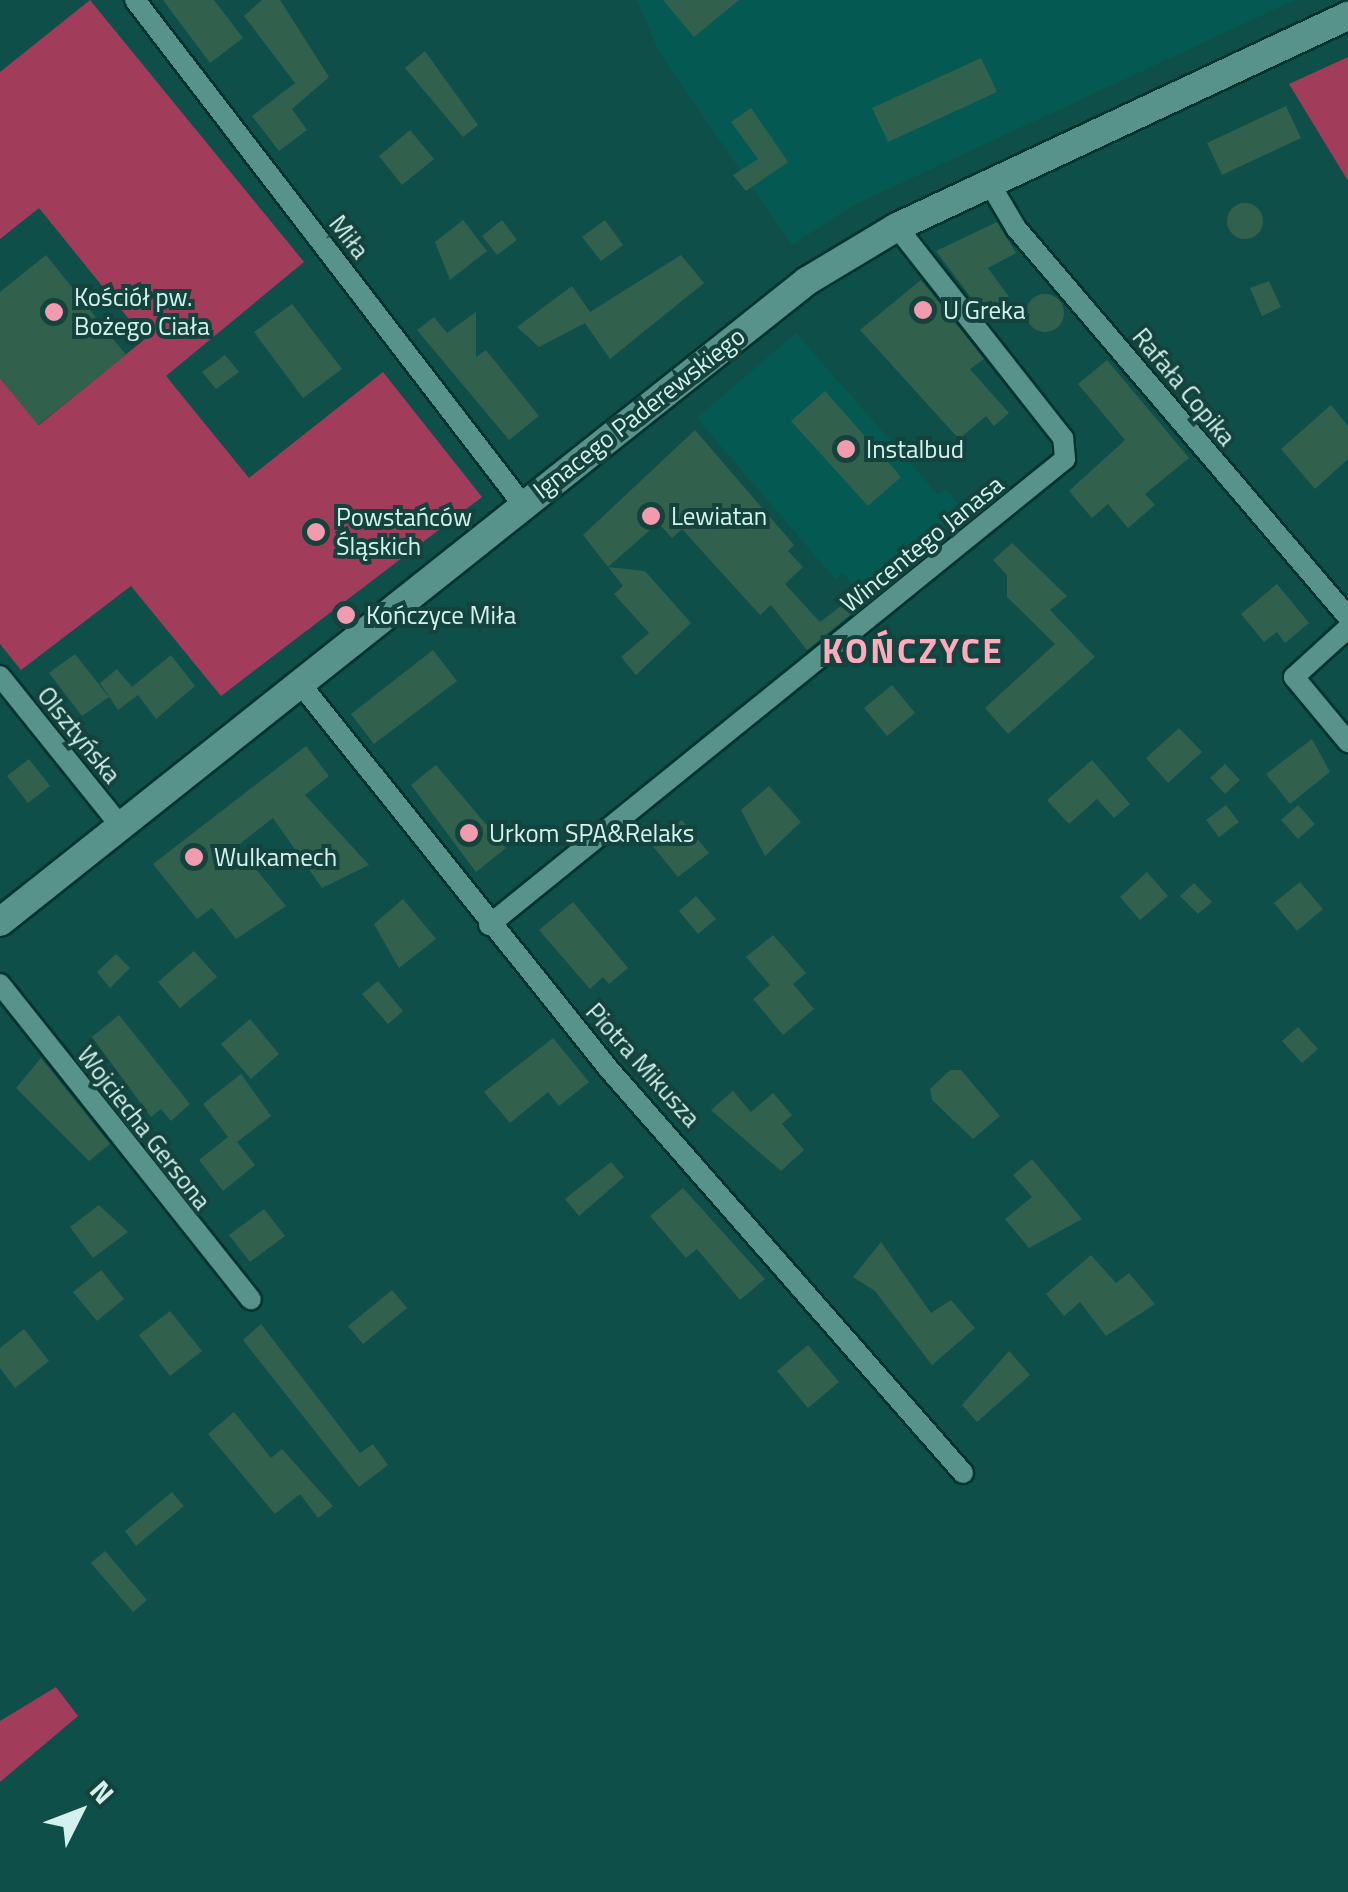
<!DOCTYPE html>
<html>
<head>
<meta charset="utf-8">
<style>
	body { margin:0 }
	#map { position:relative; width:1348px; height:1892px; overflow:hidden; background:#0e4f49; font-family:"Titillium Web",sans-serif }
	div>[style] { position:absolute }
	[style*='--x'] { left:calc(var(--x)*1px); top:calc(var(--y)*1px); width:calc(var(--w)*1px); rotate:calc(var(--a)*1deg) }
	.built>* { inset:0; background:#045a52 }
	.green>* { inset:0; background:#a13c5a }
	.building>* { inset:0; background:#31614d }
	.round { border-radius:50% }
	.roads { filter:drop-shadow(2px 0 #00332e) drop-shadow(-2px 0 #00332e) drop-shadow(0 2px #00332e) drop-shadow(0 -2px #00332e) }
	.street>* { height:20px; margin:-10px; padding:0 10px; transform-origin:10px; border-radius:10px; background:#57928b }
	.secondary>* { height:28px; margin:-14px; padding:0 14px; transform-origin:14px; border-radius:14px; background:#57928b }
	.dots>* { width:28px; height:28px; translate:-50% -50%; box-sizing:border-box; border:5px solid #14423d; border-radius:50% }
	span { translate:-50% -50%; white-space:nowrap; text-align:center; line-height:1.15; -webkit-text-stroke:8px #14423d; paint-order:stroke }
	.street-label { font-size:25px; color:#d4f2ed }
	.poi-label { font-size:25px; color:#d4f2ed }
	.left { translate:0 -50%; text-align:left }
	.district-label { font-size:35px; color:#ffabbe; font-weight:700; letter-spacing:2.5px }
	.north { position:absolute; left:30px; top:1762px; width:100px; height:100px; -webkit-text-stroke:8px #14423d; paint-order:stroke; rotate:48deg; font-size:28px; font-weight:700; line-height:40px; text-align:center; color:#d4f2ed }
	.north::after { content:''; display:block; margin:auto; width:35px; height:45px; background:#d4f2ed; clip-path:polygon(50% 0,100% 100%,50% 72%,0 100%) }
</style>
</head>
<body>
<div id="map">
	<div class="built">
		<i style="clip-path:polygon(637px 0,1295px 0,854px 205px,792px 245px,659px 52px)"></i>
		<i style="clip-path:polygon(796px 333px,938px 495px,946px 489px,970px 518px,868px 602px,843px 573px,835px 579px,697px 418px)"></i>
	</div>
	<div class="green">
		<i style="clip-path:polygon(90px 0,304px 262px,166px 376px,249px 478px,383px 372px,482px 497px,221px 696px,131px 586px,21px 670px,0 644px,0 378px,39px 425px,145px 339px,39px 208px,0 239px,0 72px)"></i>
		<i style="clip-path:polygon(1348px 57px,1348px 181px,1289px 84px)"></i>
		<i style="clip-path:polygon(56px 1687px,78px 1716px,0 1782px,0 1721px)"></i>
	</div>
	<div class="building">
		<i style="clip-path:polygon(163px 0,214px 0,243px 38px,210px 63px)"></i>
		<i style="clip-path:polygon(262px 0,280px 0,329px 77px,292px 109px,307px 130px,279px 151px,252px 116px,295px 83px,244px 16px)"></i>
		<i style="clip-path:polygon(663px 0,739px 0,694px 37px)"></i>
		<i style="clip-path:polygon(425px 51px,478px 125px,463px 137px,405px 68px)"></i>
		<i style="clip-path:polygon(981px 58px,997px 92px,888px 142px,872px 108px)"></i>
		<i style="clip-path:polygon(1286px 106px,1301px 138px,1222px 175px,1207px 143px)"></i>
		<i style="clip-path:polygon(751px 108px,788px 162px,746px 191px,733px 175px,758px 159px,731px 122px)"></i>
		<i style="clip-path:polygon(410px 130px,434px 159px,402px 185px,379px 156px)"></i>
		<i class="round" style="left:1227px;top:203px;width:36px;height:36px"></i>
		<i style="clip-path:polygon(463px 220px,487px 251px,450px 280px,435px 242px)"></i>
		<i style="clip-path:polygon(502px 220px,517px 240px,497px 255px,482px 236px)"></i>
		<i style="clip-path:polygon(605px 220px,623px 245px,601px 261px,582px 237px)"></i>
		<i style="clip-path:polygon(997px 222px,1016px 253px,988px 268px,1009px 297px,984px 315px,936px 251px)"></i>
		<i style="clip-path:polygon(46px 255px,126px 355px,38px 425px,0 378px,0 292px)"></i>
		<i style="clip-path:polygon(681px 255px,704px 283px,610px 359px,585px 323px,539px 347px,517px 327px,572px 286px,590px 312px)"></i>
		<i style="clip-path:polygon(921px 280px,984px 359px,970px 369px,1009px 413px,994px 426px,986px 416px,959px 439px,860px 330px)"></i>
		<i style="clip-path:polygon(1269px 281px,1281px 307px,1262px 316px,1250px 288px)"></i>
		<i class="round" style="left:1026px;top:294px;width:38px;height:38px"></i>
		<i style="clip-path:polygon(292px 304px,342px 369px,303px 398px,254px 332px)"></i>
		<i style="clip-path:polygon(476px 312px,476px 357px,486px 350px,539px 416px,509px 440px,417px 330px,434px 317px,447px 333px)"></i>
		<i style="clip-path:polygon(225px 355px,239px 372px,216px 389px,202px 372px)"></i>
		<i style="clip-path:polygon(1107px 360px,1189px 458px,1145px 494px,1155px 505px,1128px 528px,1108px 504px,1092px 518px,1069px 491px,1125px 440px,1078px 384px)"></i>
		<i style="clip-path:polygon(825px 391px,901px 477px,868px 506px,791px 421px)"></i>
		<i style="clip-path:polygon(1331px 405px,1348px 426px,1348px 459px,1315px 489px,1281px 449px)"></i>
		<i style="clip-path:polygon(695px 430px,794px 545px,788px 551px,803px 567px,785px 584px,820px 622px,858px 593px,866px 602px,807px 650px,771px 605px,760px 615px,682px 529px,672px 538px,658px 523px,608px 567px,645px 571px,691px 623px,636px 675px,621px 657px,649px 633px,614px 594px,623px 586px,583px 535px)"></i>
		<i style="clip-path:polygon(1012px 543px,1067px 596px,1050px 610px,1095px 657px,1008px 734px,985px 708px,1055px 644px,1007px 597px,1007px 575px,993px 560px)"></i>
		<i style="clip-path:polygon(1277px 584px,1309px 623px,1285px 643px,1277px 632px,1264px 642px,1241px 614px)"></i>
		<i style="clip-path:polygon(433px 650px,457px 681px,374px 744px,351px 714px)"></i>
		<i style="clip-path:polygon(75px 654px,109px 697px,82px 716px,49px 673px)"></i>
		<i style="clip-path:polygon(171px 655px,195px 686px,156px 719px,138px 695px,118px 710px,100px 683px,117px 669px,132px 687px)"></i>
		<i style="clip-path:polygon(892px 685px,915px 713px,887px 736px,864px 708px)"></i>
		<i style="clip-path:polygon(1179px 728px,1202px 752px,1168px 783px,1146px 758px)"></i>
		<i style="clip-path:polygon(1312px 739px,1330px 772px,1290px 804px,1266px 774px)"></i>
		<i style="clip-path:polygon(306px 746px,329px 776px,305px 795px,369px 865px,322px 888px,273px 818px,237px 846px,286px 906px,236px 939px,212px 908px,197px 919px,153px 864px)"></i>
		<i style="clip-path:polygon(29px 759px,50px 786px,28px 803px,7px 776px)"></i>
		<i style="clip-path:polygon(1092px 760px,1130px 804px,1114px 818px,1097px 799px,1069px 824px,1047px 800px)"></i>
		<i style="clip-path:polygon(1225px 764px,1240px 780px,1225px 794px,1210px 778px)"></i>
		<i style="clip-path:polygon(436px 765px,506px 848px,476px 872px,411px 785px)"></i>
		<i style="clip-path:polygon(769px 786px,801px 822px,765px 856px,741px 810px)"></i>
		<i style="clip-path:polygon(1226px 805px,1239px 822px,1219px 837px,1206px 820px)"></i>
		<i style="clip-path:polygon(1298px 805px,1315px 824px,1298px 839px,1281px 820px)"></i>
		<i style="clip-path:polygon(682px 820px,709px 853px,678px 877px,651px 844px)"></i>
		<i style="clip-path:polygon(1147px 872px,1168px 896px,1140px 920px,1120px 897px)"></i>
		<i style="clip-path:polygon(1300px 882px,1323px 909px,1297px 931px,1274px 903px)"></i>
		<i style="clip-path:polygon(1194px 883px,1212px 902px,1198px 914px,1180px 896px)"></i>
		<i style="clip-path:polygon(696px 896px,716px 919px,698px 934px,679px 911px)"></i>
		<i style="clip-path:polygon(403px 899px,436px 939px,399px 968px,374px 924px)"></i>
		<i style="clip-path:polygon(573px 902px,628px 968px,609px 984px,603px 977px,590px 989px,539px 930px)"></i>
		<i style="clip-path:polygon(773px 935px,806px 973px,793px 984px,814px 1009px,783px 1035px,753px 999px,770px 985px,746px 957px)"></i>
		<i style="clip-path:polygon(194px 951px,217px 977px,180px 1008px,158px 982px)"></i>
		<i style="clip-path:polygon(116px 954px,130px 968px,110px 988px,97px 972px)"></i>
		<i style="clip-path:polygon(378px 981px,403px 1011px,388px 1024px,362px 994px)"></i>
		<i style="clip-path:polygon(119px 1015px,190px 1104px,171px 1121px,161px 1109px,151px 1117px,92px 1037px)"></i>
		<i style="clip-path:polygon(250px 1019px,279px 1054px,251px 1079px,221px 1044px)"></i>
		<i style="clip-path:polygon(1298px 1027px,1318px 1049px,1302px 1063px,1282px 1041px)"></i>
		<i style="clip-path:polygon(553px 1038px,589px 1082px,559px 1106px,548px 1092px,510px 1123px,484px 1092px)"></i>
		<i style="clip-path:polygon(41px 1058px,110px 1144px,89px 1161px,16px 1088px)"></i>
		<i style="clip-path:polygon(950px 1070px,961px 1070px,1000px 1116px,973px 1139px,932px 1100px,930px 1089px)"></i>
		<i style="clip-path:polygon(241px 1074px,271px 1116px,237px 1142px,255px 1165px,223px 1191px,199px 1160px,228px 1137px,203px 1104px)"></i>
		<i style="clip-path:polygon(733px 1091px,751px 1112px,773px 1093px,792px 1115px,782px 1124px,804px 1150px,781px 1171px,711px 1110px)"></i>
		<i style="clip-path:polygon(1032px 1159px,1082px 1219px,1029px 1248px,1005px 1219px,1032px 1197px,1013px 1175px)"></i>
		<i style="clip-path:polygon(611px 1162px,624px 1177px,579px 1216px,565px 1199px)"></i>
		<i style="clip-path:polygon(683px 1188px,765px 1279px,740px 1300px,697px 1249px,686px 1258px,650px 1216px)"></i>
		<i style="clip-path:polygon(99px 1205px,128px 1232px,93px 1258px,70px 1227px)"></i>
		<i style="clip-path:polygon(264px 1209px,285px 1236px,250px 1262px,229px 1235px)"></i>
		<i style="clip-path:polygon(881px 1242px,931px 1313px,951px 1300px,975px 1328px,932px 1365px,875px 1291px,853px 1277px)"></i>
		<i style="clip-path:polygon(1091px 1255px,1116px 1283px,1129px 1273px,1155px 1304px,1106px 1336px,1080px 1302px,1064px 1316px,1046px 1294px)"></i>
		<i style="clip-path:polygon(101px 1270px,124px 1299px,97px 1321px,73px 1292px)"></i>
		<i style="clip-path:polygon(392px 1290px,407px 1308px,363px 1344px,348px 1326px)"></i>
		<i style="clip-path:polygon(170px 1311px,202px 1351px,170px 1376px,139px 1335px)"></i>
		<i style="clip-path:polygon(261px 1324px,360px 1453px,373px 1444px,388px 1465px,359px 1487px,243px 1340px)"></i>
		<i style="clip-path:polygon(24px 1329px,49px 1361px,15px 1388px,0 1368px,0 1348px)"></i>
		<i style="clip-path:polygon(808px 1345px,839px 1382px,808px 1408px,777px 1371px)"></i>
		<i style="clip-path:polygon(1009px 1351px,1030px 1375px,977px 1422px,962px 1405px)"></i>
		<i style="clip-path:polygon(234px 1412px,271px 1458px,282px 1449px,333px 1506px,318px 1518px,300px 1494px,275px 1514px,208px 1434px)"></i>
		<i style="clip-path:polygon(172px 1492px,184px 1506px,136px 1546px,125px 1531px)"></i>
		<i style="clip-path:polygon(105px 1551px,147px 1600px,133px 1612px,91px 1563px)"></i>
	</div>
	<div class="roads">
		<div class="street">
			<i style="--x:135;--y:0;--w:637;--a:52.46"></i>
			<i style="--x:990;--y:184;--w:51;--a:59.4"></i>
			<i style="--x:1016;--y:228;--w:511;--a:49.52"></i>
			<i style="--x:1348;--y:628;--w:73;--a:137.8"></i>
			<i style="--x:1294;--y:677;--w:85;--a:50.3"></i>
			<i style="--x:0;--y:676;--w:191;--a:51.2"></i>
			<i style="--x:298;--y:681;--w:494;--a:51.3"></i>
			<i style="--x:607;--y:1067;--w:540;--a:48.75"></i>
			<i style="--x:489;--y:925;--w:741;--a:-38.97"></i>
			<i style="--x:1065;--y:459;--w:21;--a:-95"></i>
			<i style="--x:1063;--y:438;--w:268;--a:-128.2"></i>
			<i style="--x:0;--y:984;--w:403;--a:51.5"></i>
		</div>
		<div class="secondary">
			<i style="--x:0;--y:922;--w:1031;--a:-38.46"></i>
			<i style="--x:807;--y:281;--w:105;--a:-31"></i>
			<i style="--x:897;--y:227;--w:498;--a:-25.1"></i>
		</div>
	</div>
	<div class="dots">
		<i style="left:923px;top:310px;background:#f29aae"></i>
		<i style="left:54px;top:312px;background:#f29aae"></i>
		<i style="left:846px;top:449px;background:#f29aae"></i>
		<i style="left:651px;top:516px;background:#f29aae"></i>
		<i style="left:316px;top:532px;background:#f29aae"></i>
		<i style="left:346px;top:615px;background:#f29aae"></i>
		<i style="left:469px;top:833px;background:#f29aae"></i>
		<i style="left:194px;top:857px;background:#f29aae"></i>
	</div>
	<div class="street-label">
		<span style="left:349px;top:237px;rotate:52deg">Miła</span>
		<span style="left:1184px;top:387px;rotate:50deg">Rafała Copika</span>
		<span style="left:639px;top:413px;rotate:-38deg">Ignacego Paderewskiego</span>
		<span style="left:922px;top:544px;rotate:-39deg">Wincentego Janasa</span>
		<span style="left:79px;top:735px;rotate:51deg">Olsztyńska</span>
		<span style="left:643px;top:1065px;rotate:48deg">Piotra Mikusza</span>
		<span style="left:144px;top:1128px;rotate:52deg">Wojciecha Gersona</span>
	</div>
	<div class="poi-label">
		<span class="left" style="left:74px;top:312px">Kościół pw.<br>Bożego Ciała</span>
		<span class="left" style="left:943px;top:310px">U Greka</span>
		<span class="left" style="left:866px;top:449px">Instalbud</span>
		<span class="left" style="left:671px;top:516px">Lewiatan</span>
		<span class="left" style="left:336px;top:532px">Powstańców<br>Śląskich</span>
		<span class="left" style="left:366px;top:615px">Kończyce Miła</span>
		<span class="left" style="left:489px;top:833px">Urkom SPA&amp;Relaks</span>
		<span class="left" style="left:214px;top:857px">Wulkamech</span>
	</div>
	<div class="district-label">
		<span style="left:913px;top:650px">KOŃCZYCE</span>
	</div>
	<div class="north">N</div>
</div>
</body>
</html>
